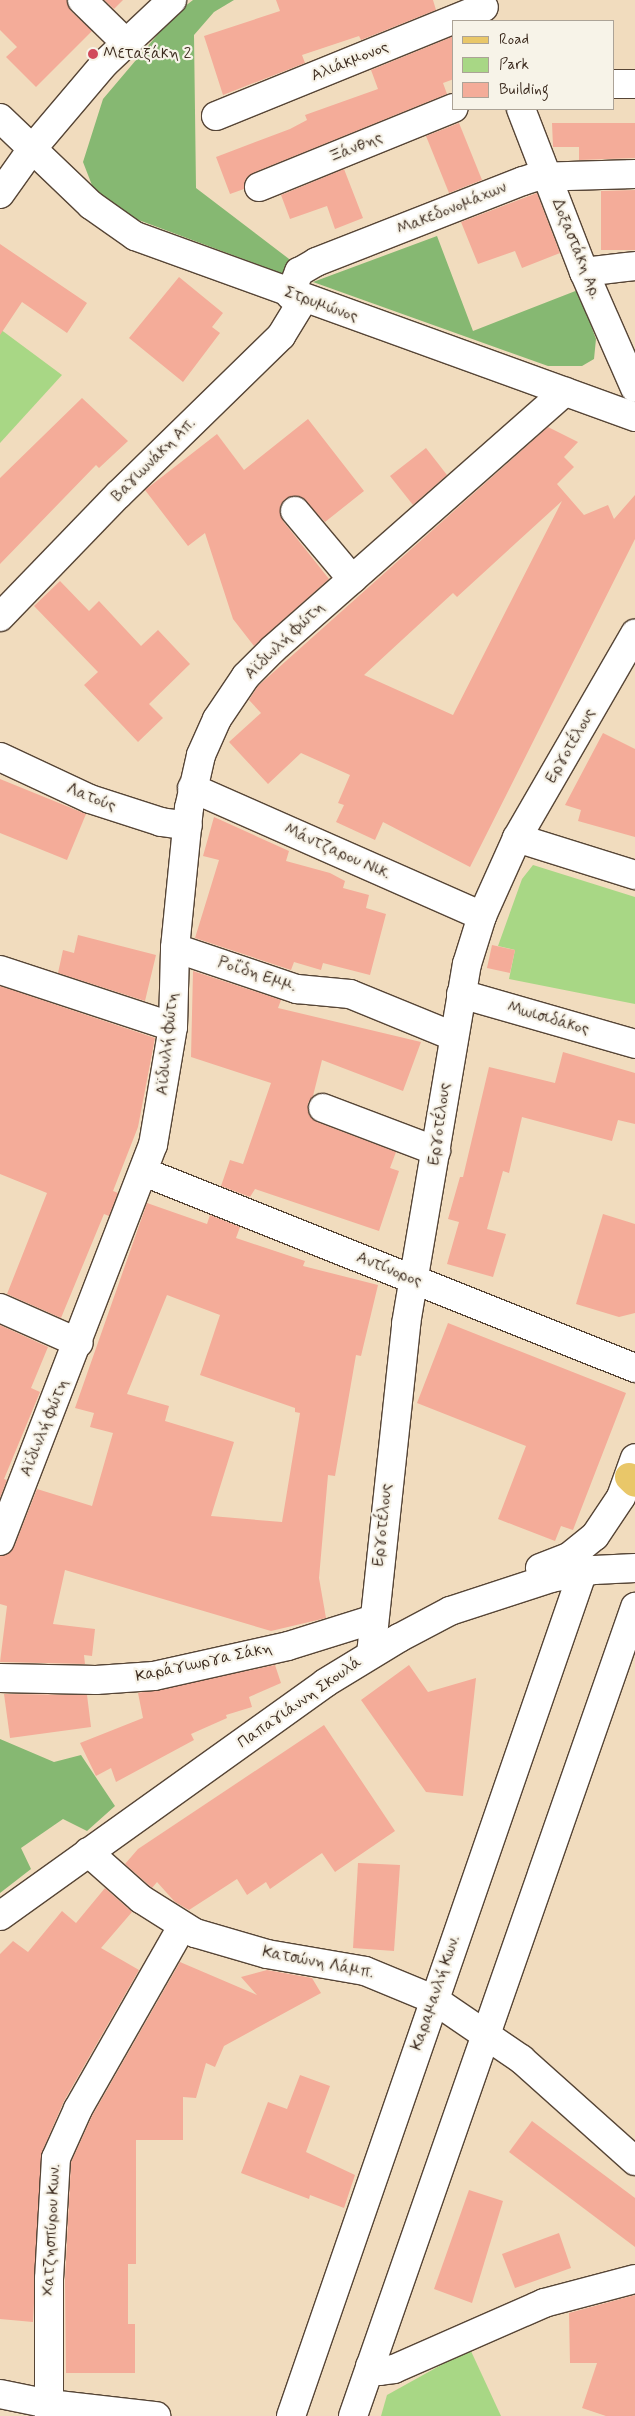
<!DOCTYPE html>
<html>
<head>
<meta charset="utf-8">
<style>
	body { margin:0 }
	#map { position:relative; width:635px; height:2416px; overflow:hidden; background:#f1dcbe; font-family:Mynerve,sans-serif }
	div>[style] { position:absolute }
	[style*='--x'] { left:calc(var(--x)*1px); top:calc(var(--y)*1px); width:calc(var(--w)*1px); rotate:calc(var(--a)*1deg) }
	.green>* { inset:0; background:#a8d785 }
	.forest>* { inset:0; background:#86b872 }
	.building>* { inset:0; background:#f4ac99 }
	.roads { filter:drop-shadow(1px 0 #564536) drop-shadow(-1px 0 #564536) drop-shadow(0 1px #564536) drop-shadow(0 -1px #564536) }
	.minor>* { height:28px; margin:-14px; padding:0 14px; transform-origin:14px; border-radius:14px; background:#fff }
	.major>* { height:28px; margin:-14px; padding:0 14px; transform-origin:14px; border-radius:14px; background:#e9c769 }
	.dots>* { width:14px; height:14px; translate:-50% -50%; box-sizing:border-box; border:2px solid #f7f3e8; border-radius:50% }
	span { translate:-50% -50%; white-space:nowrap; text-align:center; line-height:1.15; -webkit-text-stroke:4.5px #f7f3e8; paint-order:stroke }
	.poi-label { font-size:16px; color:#3b2a1e }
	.left { translate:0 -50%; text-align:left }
	.street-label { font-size:16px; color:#3b2a1e }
	.legend { position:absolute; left:452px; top:20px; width:162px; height:90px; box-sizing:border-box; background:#f7f3e8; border:1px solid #aca397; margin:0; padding:6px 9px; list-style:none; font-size:15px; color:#3b2a1e }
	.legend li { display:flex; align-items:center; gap:10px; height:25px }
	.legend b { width:25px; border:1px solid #aca397 }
</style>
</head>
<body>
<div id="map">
	<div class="green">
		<i style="clip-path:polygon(0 329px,62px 375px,0 443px)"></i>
		<i style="clip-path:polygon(533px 865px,635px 897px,635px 1004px,509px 979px,515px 950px,498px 946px,522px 879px)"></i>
		<i style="clip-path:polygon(470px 2349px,501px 2416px,381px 2416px,387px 2395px)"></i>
	</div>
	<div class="forest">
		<i style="clip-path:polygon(193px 0,234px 0,214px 12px,194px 35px,196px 188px,293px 262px,286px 275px,117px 212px,95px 193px,83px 162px,103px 99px,175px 14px)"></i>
		<i style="clip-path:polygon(437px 236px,473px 331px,578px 290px,596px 339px,594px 359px,582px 366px,548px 366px,313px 282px)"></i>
		<i style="clip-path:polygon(0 1739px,54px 1762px,81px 1755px,115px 1806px,87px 1831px,63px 1819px,21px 1848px,31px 1869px,0 1893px)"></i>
	</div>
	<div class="building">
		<i style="clip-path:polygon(0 0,67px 0,71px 11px,92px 31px,36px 87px,6px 57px,17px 47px,0 30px)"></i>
		<i style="clip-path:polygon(104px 0,123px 0,114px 9px)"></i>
		<i style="clip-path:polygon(276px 0,433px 0,436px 10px,361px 40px,359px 36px,302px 55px,305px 63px,223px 95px,204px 36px,280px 11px)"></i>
		<i style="clip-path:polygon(454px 36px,454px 79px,443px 83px,447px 94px,253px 173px,246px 178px,244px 189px,230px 194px,216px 157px,290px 129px,307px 120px,305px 115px,378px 89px,371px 70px)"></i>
		<i style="clip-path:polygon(459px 123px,482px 180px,449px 193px,426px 136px)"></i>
		<i style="clip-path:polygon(552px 123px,635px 123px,635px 158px,579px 160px,579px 147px,553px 147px)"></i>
		<i style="clip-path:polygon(344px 169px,363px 218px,335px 229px,327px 206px,290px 219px,281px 195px)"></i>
		<i style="clip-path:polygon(635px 190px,635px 250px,601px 250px,601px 191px)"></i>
		<i style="clip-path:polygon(537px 193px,560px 253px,522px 268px,515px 251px,478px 264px,461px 222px)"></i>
		<i style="clip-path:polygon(0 244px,87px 303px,67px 333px,22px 302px,0 335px)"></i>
		<i style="clip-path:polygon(179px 277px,223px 313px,212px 327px,220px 333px,183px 382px,129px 338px)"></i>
		<i style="clip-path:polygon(82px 398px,128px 441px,99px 468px,96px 465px,0 564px,0 478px)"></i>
		<i style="clip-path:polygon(308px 419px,364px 491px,325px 522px,301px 497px,285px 499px,280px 506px,283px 521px,329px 579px,254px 646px,233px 619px,205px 533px,188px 546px,145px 490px,217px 434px,244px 470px)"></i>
		<i style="clip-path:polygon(evenodd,548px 427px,578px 442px,564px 457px,574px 467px,557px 484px,584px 515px,608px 505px,614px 519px,635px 495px,635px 539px,470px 867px,383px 822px,375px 840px,336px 822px,344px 805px,338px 803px,350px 775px,301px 753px,268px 784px,229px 742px,261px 713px,249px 700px,258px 686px,548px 427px,562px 501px,453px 715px,364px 675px,453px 593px,457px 597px,562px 501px)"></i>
		<i style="clip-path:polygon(426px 448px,447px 475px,413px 505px,390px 476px)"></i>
		<i style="clip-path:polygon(60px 581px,89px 611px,99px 601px,141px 646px,158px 630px,190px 664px,149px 704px,163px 718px,138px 742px,84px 685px,98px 672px,34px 606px)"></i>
		<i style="clip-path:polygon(603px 733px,635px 749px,635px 837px,578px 821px,581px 810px,565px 805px)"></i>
		<i style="clip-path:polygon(0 779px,86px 814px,67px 860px,0 833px)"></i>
		<i style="clip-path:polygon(214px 817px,289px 851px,286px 861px,330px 873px,345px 881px,343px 888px,369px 895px,366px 908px,386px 914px,370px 975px,323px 963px,321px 970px,294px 962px,291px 970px,195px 938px,219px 860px,203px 856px)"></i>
		<i style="clip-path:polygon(78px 935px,156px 955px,145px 1001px,58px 973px,63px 950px,74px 953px)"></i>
		<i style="clip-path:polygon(492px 945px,515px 950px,510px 973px,487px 968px)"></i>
		<i style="clip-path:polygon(193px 971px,281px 1000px,278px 1008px,421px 1042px,403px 1091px,322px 1060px,313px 1096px,308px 1103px,309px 1115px,317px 1122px,396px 1152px,390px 1168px,399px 1171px,379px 1231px,255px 1189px,250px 1197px,221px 1186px,230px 1160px,243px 1164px,271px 1083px,191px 1057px)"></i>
		<i style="clip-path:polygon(0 986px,155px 1038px,138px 1127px,113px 1191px,118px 1193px,109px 1216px,104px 1214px,61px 1318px,7px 1294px,47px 1193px,0 1174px)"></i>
		<i style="clip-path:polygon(563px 1052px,635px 1073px,635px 1124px,618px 1120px,612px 1141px,522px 1117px,509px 1173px,503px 1171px,487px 1229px,506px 1234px,493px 1277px,447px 1264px,459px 1222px,448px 1219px,460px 1177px,463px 1177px,489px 1067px,555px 1083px)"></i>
		<i style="clip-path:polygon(evenodd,147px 1203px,207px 1224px,210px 1215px,240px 1227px,236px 1238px,305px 1261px,303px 1266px,378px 1285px,361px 1356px,356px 1355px,335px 1476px,328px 1475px,319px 1578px,326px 1618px,271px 1631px,65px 1570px,53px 1624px,95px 1629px,92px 1656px,84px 1655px,85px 1664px,0 1662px,7px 1606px,0 1604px,0 1556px,9px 1553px,14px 1547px,37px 1489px,92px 1506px,113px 1433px,90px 1427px,94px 1413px,75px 1408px,147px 1203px,167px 1295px,220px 1315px,200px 1375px,295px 1408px,295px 1412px,300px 1413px,282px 1522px,211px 1516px,234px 1442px,165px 1421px,169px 1406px,127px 1394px,167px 1295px)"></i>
		<i style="clip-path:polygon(603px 1214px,635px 1224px,635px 1313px,619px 1317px,576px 1304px)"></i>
		<i style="clip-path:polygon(448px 1323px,626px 1393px,573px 1530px,561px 1526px,555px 1541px,498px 1519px,526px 1446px,417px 1403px)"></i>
		<i style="clip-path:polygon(0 1325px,48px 1347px,31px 1388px,40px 1392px,4px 1479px,7px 1480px,0 1498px)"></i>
		<i style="clip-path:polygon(275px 1665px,281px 1683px,249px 1697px,252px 1707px,226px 1715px,227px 1718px,191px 1734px,194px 1740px,116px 1782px,111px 1768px,96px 1776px,80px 1743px,143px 1718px,138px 1693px)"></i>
		<i style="clip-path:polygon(409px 1665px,428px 1692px,476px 1678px,463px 1796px,426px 1792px,361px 1700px)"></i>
		<i style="clip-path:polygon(4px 1694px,87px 1695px,91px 1727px,10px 1738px)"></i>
		<i style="clip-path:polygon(324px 1725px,395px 1831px,335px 1872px,322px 1853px,270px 1889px,266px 1882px,247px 1895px,237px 1879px,189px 1910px,175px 1902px,157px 1882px,152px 1888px,125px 1864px,138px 1849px)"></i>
		<i style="clip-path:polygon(358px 1863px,400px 1865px,394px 1951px,353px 1948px)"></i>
		<i style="clip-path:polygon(105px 1888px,132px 1912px,101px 1948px,139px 1970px,64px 2101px,42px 2152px,33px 2322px,0 2319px,0 1954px,13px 1941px,28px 1952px,62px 1911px,76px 1923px)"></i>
		<i style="clip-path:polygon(180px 1962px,257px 1995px,241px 1977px,267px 1970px,312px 1978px,321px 1993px,224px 2046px,215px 2067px,206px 2063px,196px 2098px,183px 2097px,183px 2140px,136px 2140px,136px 2264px,128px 2264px,128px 2324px,135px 2324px,135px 2373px,66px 2373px,65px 2279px,71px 2162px,92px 2116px)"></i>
		<i style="clip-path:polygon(300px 2075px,330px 2086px,306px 2152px,355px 2175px,344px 2208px,310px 2195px,309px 2199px,241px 2173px,268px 2102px,287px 2109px)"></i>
		<i style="clip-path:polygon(532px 2121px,635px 2198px,635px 2247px,509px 2152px)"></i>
		<i style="clip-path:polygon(469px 2190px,503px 2201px,472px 2303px,434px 2289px)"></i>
		<i style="clip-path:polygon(559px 2233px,571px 2268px,515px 2288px,502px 2254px)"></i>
		<i style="clip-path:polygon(635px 2295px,635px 2416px,606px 2416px,582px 2408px,597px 2363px,570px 2363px,569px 2313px)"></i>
	</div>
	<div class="roads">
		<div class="minor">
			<i style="--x:82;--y:0;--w:60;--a:44.3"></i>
			<i style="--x:614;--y:84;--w:21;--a:0"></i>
			<i style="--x:521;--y:109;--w:175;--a:68.9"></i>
			<i style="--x:584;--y:272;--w:127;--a:66.3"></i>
			<i style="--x:216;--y:116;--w:289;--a:-22.1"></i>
			<i style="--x:0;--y:118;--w:126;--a:43.7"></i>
			<i style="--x:91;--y:205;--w:54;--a:35.2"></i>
			<i style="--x:135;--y:236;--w:532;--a:19.9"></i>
			<i style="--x:259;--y:187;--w:210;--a:-22.1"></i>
			<i style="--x:0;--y:194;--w:55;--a:-54.6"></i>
			<i style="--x:32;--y:149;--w:113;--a:-49.7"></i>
			<i style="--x:105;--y:63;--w:92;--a:-43.2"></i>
			<i style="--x:584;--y:272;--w:51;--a:-6.7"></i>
			<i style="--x:290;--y:295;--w:25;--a:-69"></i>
			<i style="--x:299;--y:272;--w:20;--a:-30"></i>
			<i style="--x:316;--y:262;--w:222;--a:-21.4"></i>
			<i style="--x:523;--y:181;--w:13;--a:-18"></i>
			<i style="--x:535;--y:177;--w:100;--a:-1.7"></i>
			<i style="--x:295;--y:511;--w:89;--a:50"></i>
			<i style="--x:0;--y:617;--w:170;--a:-46"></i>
			<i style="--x:118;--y:495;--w:228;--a:-44.3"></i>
			<i style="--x:281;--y:336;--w:42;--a:-58.6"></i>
			<i style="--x:0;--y:757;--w:99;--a:25"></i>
			<i style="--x:90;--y:799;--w:75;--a:17.9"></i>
			<i style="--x:161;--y:822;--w:27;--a:8"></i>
			<i style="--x:192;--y:788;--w:317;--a:23.8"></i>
			<i style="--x:517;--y:838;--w:124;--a:17.4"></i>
			<i style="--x:175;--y:948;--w:129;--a:18.6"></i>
			<i style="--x:297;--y:989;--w:53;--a:5.4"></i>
			<i style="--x:350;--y:994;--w:111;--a:22.2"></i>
			<i style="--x:0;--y:970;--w:182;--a:18.2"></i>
			<i style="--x:461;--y:994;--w:181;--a:16"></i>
			<i style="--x:323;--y:1108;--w:121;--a:20.8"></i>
			<i style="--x:144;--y:1172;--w:529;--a:21.76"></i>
			<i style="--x:0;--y:1308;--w:86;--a:23.9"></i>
			<i style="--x:0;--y:1541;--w:425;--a:-68.9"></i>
			<i style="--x:153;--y:1145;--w:120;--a:-80.4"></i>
			<i style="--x:173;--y:1027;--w:79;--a:-88.5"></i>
			<i style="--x:175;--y:948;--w:141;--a:-84.3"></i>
			<i style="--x:189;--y:808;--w:54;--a:-77.2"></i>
			<i style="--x:201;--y:755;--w:39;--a:-66"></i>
			<i style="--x:217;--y:719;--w:52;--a:-56"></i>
			<i style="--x:246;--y:676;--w:38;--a:-45"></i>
			<i style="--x:273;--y:649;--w:389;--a:-41.4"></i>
			<i style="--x:540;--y:1568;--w:31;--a:-21"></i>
			<i style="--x:569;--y:1557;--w:33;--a:-39"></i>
			<i style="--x:595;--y:1536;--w:47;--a:-56.3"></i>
			<i style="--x:621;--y:1497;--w:41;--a:-70.3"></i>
			<i style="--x:371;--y:1654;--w:332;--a:-83.9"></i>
			<i style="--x:406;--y:1324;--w:365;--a:-80.4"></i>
			<i style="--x:467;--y:964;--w:50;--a:-72.6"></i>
			<i style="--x:482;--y:916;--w:85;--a:-65.8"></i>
			<i style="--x:517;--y:838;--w:236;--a:-60"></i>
			<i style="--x:0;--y:1678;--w:96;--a:1.2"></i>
			<i style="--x:96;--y:1680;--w:58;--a:-3.9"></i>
			<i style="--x:154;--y:1676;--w:137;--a:-12.6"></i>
			<i style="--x:288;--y:1646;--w:90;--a:-17.4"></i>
			<i style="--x:88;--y:1852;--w:71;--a:41.6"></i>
			<i style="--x:141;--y:1899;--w:64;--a:32.2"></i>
			<i style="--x:195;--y:1933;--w:75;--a:16.3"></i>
			<i style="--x:267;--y:1954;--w:99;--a:9.8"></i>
			<i style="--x:365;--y:1971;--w:74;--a:22.4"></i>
			<i style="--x:433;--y:1999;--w:107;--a:34.3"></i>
			<i style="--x:521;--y:2059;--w:153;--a:41.8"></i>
			<i style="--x:0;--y:1916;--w:400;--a:-35.6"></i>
			<i style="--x:325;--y:1683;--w:87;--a:-31.3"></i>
			<i style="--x:399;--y:1638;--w:58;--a:-27.9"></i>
			<i style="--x:450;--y:1611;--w:106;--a:-18.1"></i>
			<i style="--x:551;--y:1578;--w:44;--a:-10.5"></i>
			<i style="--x:594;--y:1570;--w:41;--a:-2.8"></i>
			<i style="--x:370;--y:2366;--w:11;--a:27"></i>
			<i style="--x:380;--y:2371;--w:14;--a:-8"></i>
			<i style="--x:394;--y:2369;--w:164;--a:-23.7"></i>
			<i style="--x:544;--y:2303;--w:94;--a:-14.8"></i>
			<i style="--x:0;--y:2394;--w:50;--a:11.5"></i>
			<i style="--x:49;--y:2404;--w:108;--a:6.4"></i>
			<i style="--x:49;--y:2416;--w:137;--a:-90"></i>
			<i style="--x:49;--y:2279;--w:121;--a:-86.7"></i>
			<i style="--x:56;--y:2158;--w:54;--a:-65.8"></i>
			<i style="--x:78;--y:2109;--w:210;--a:-60.3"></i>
			<i style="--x:291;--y:2416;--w:894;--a:-70.94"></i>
			<i style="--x:353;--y:2416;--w:857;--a:-70.78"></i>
		</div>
		<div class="major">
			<i style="--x:629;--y:1477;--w:8;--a:45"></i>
		</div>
	</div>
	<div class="dots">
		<i style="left:93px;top:54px;background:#d1495b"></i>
	</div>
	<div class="poi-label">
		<span class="left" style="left:103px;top:54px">Μεταξάκη 2</span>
	</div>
	<div class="street-label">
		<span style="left:350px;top:62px;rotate:-22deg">Αλιάκμονος</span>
		<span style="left:356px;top:148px;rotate:-22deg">Ξάνθης</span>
		<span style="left:452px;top:209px;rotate:-22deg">Μακεδονομάχων</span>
		<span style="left:576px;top:249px;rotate:68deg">Δοξαστάκη Αρ.</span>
		<span style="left:321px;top:305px;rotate:20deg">Στρυμώνος</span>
		<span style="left:154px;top:460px;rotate:-45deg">Βαγιωνάκη Απ.</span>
		<span style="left:285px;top:641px;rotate:-44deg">Αϊδινλή Φώτη</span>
		<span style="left:571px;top:746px;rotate:-60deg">Εργοτέλους</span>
		<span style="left:91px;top:798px;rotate:22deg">Λατούς</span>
		<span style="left:337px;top:852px;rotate:24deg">Μάντζαρου Νικ.</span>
		<span style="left:257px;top:975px;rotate:18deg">Ροΐδη Εμμ.</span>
		<span style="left:548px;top:1019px;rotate:16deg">Μωισιδάκος</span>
		<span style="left:168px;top:1044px;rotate:-84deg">Αϊδινλή Φώτη</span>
		<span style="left:440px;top:1124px;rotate:-82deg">Εργοτέλους</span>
		<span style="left:389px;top:1270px;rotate:22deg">Αντίνορος</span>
		<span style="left:45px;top:1428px;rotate:-68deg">Αϊδινλή Φώτη</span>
		<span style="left:383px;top:1525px;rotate:-84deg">Εργοτέλους</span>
		<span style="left:204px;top:1663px;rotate:-12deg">Καράγιωργα Σάκη</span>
		<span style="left:300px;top:1703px;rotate:-35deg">Παπαγιάννη Σκουλά</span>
		<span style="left:318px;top:1963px;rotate:11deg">Κατσώνη Λάμπ.</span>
		<span style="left:436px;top:1993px;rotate:-71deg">Καραμανλή Κων.</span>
		<span style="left:52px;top:2230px;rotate:-87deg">Χατζησπύρου Κων.</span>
	</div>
	<ul class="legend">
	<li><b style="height:6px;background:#e9c769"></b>Road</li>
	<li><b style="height:14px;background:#a8d785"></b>Park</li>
	<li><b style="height:14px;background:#f4ac99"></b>Building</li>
	</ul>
</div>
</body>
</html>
